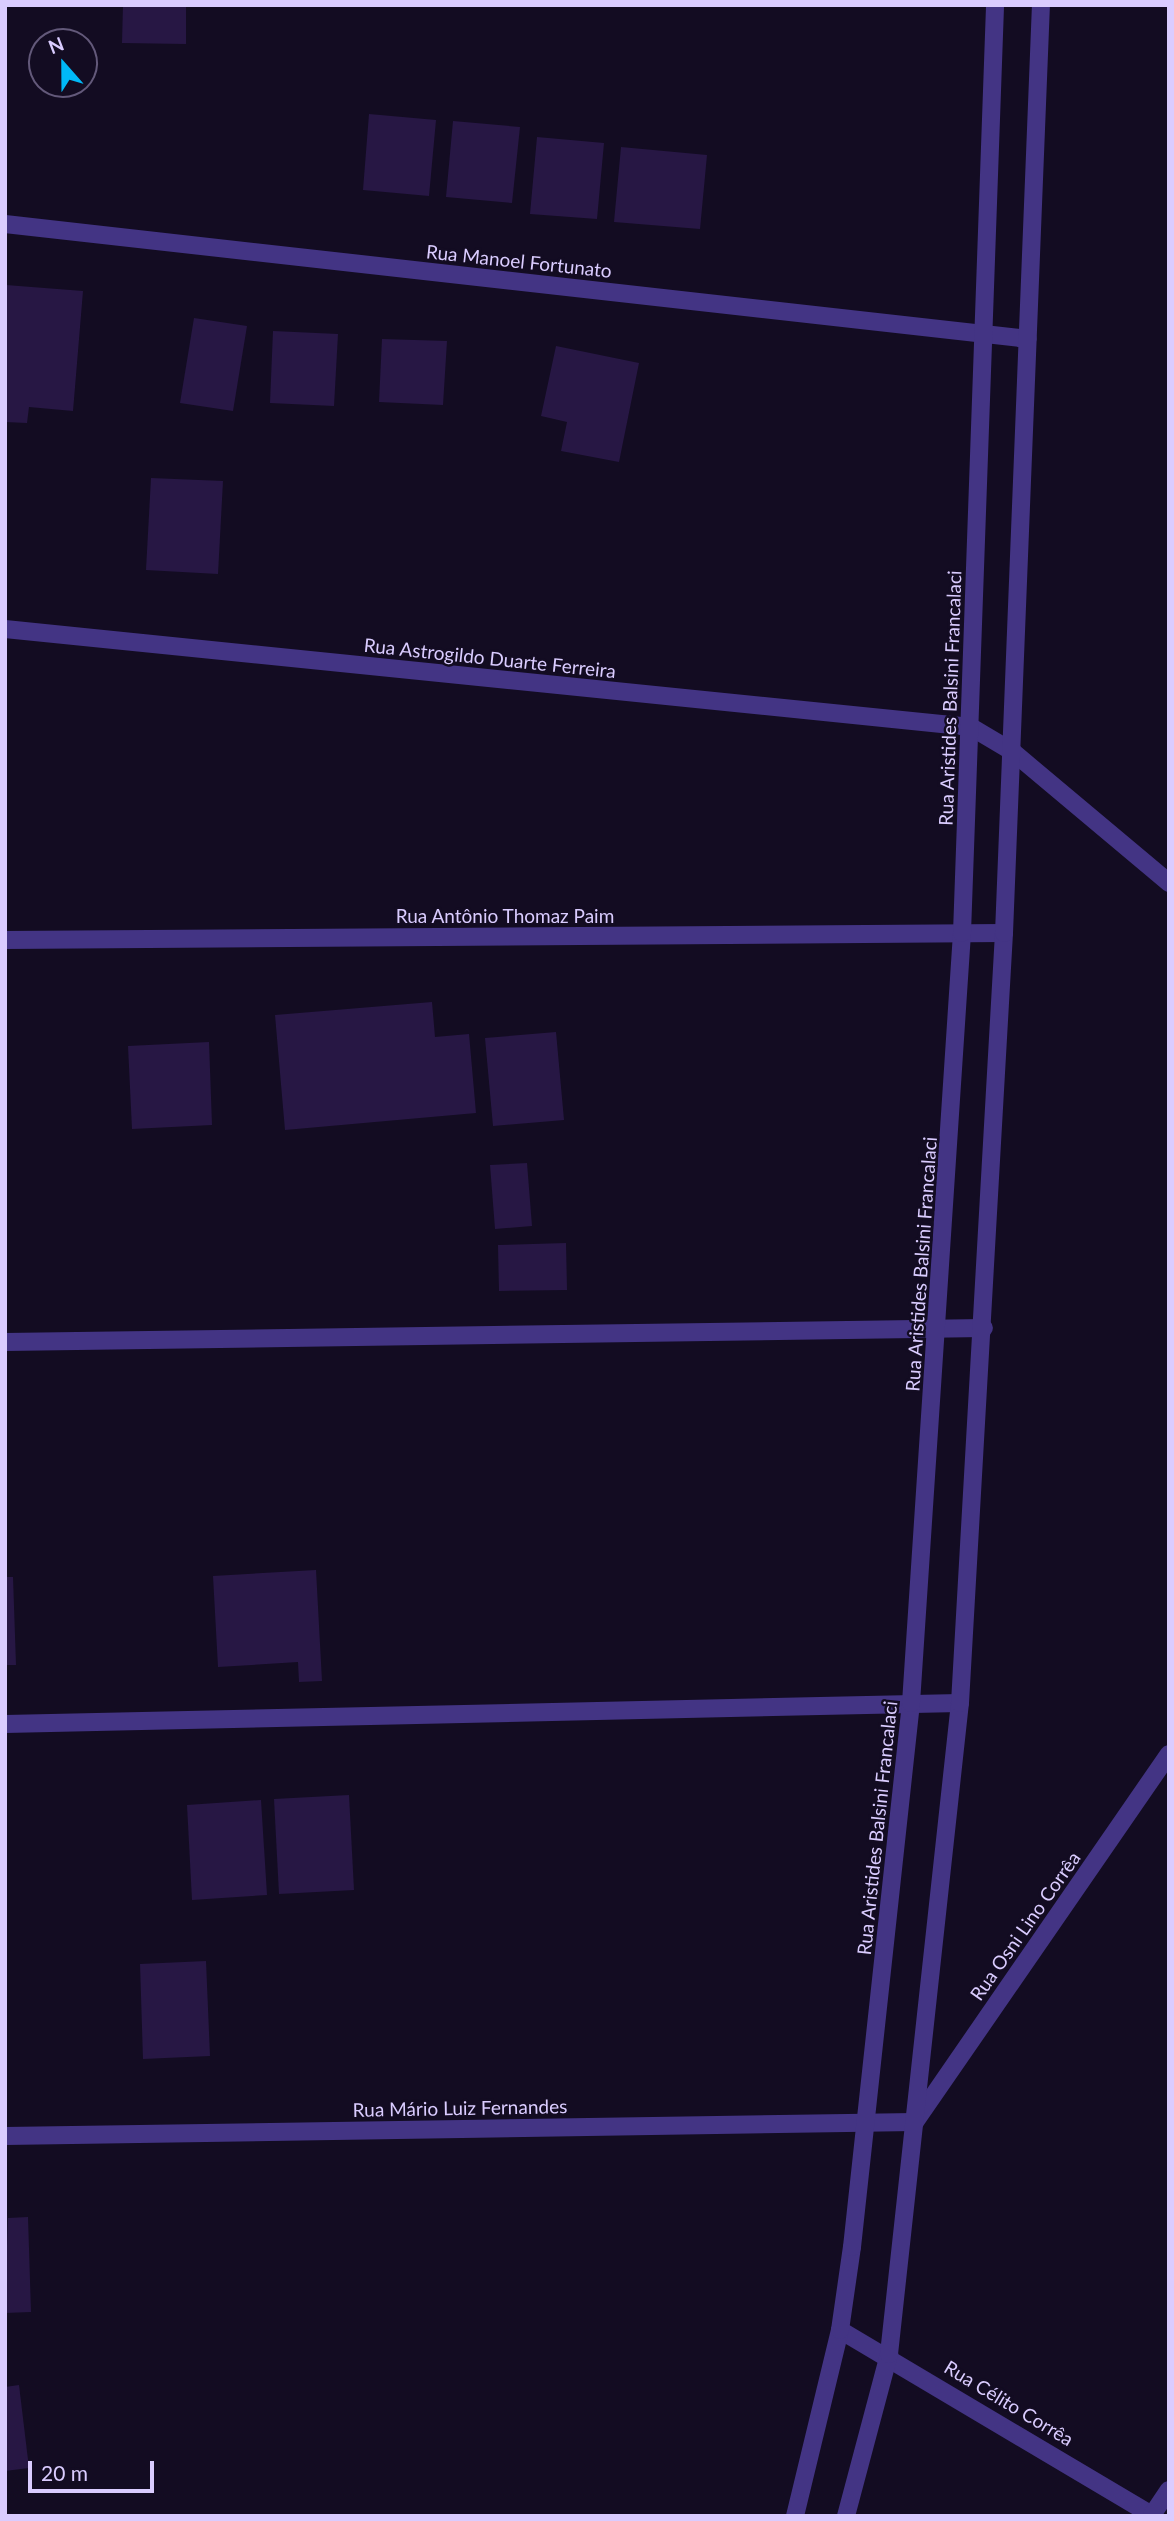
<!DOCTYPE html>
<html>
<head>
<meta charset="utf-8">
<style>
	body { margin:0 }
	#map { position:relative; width:1174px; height:2521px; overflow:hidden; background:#130c22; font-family:Lato,sans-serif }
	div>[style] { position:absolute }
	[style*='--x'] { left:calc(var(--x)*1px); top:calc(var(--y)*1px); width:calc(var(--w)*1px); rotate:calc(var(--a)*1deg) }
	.building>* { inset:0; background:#271744 }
	.street>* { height:18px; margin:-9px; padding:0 9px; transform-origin:9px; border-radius:9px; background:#433484 }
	span { translate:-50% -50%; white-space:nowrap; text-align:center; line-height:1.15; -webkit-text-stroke:5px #130c22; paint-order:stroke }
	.street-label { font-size:19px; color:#daccff }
	.frame { position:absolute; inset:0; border:7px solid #daccff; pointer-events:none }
	.north { position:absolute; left:28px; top:28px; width:70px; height:70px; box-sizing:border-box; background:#130c22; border:2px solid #63597a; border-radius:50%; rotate:339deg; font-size:19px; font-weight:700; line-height:28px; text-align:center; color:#daccff }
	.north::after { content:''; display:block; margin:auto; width:24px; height:32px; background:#00b9f7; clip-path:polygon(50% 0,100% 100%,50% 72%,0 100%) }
	.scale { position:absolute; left:28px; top:2461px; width:126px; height:32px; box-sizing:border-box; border:4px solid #daccff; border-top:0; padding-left:9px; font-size:21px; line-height:24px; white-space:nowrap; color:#daccff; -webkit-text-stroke:5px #130c22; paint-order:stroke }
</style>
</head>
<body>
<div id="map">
	<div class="building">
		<i style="clip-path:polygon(123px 5px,186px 5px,186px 44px,122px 43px)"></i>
		<i style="clip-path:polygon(369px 114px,436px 120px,429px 196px,363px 190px)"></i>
		<i style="clip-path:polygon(453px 121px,520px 127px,512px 203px,446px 197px)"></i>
		<i style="clip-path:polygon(537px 137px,604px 143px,597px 219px,530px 214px)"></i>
		<i style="clip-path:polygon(621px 147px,707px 155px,700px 229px,614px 222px)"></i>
		<i style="clip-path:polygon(6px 285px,83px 291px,73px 411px,29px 407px,27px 423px,5px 422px)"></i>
		<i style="clip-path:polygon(194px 318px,247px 326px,233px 411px,180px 403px)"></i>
		<i style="clip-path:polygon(273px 331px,338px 334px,334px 406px,270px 403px)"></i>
		<i style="clip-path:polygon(382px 339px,447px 341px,443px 405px,379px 402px)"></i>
		<i style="clip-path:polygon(556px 346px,639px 363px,619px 462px,561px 451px,567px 422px,541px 416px)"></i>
		<i style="clip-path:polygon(151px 478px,223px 481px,218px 574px,146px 570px)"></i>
		<i style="clip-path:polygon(432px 1002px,435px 1037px,469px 1034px,476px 1113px,285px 1130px,275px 1015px)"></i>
		<i style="clip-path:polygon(556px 1032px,564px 1120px,493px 1126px,485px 1038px)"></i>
		<i style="clip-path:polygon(209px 1042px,212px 1125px,132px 1129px,128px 1046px)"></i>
		<i style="clip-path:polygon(527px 1163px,532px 1226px,495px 1229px,490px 1165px)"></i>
		<i style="clip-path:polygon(566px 1243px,567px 1290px,499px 1291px,498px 1245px)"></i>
		<i style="clip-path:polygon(316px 1570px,322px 1681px,299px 1682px,298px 1662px,218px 1667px,213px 1576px)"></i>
		<i style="clip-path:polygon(5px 1577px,13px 1577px,16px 1665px,5px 1665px)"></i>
		<i style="clip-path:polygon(349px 1795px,354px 1890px,279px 1894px,274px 1799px)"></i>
		<i style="clip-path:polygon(261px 1800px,267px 1895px,192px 1900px,187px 1805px)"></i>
		<i style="clip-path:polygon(206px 1961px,210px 2056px,143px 2059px,140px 1964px)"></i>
		<i style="clip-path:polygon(8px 2212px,8px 2218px,28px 2217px,31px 2312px,5px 2313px)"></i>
		<i style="clip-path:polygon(19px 2385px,29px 2468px,5px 2471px,5px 2387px)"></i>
	</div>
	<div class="street">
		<i style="--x:5;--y:224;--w:1029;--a:6.41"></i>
		<i style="--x:5;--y:629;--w:971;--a:5.79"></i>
		<i style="--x:971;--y:727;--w:49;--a:30.8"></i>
		<i style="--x:1013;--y:752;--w:204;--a:40"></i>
		<i style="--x:5;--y:940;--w:999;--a:-0.4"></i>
		<i style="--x:5;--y:1342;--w:979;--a:-0.82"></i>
		<i style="--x:5;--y:1724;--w:955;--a:-1.26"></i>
		<i style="--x:5;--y:2136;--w:910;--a:-0.88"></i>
		<i style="--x:915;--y:2122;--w:447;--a:-55.4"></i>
		<i style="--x:840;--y:2330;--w:364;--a:30.7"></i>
		<i style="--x:1152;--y:2515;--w:30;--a:-56"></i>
		<i style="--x:795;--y:2516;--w:191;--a:-76.4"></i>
		<i style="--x:840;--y:2330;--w:84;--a:-81.8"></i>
		<i style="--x:852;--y:2247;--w:547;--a:-83.81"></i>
		<i style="--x:911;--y:1703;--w:772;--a:-86.21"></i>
		<i style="--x:962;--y:933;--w:929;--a:-87.96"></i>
		<i style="--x:846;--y:2516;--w:168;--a:-75.1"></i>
		<i style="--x:889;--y:2354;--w:655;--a:-83.78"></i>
		<i style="--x:960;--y:1703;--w:771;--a:-86.73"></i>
		<i style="--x:1004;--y:933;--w:929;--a:-87.72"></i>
	</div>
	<div class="street-label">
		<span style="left:519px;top:261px;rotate:6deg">Rua Manoel Fortunato</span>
		<span style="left:490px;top:658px;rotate:6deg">Rua Astrogildo Duarte Ferreira</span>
		<span style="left:950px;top:698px;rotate:-88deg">Rua Aristides Balsini Francalaci</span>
		<span style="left:505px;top:916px">Rua Antônio Thomaz Paim</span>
		<span style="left:921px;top:1264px;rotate:-86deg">Rua Aristides Balsini Francalaci</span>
		<span style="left:877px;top:1828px;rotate:-84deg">Rua Aristides Balsini Francalaci</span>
		<span style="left:1025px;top:1926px;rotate:-55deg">Rua Osni Lino Corrêa</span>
		<span style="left:460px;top:2108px;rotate:-1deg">Rua Mário Luiz Fernandes</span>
		<span style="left:1009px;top:2403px;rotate:31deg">Rua Célito Corrêa</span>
	</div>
	<div class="frame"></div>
	<div class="north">N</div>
	<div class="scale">20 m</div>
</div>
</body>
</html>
